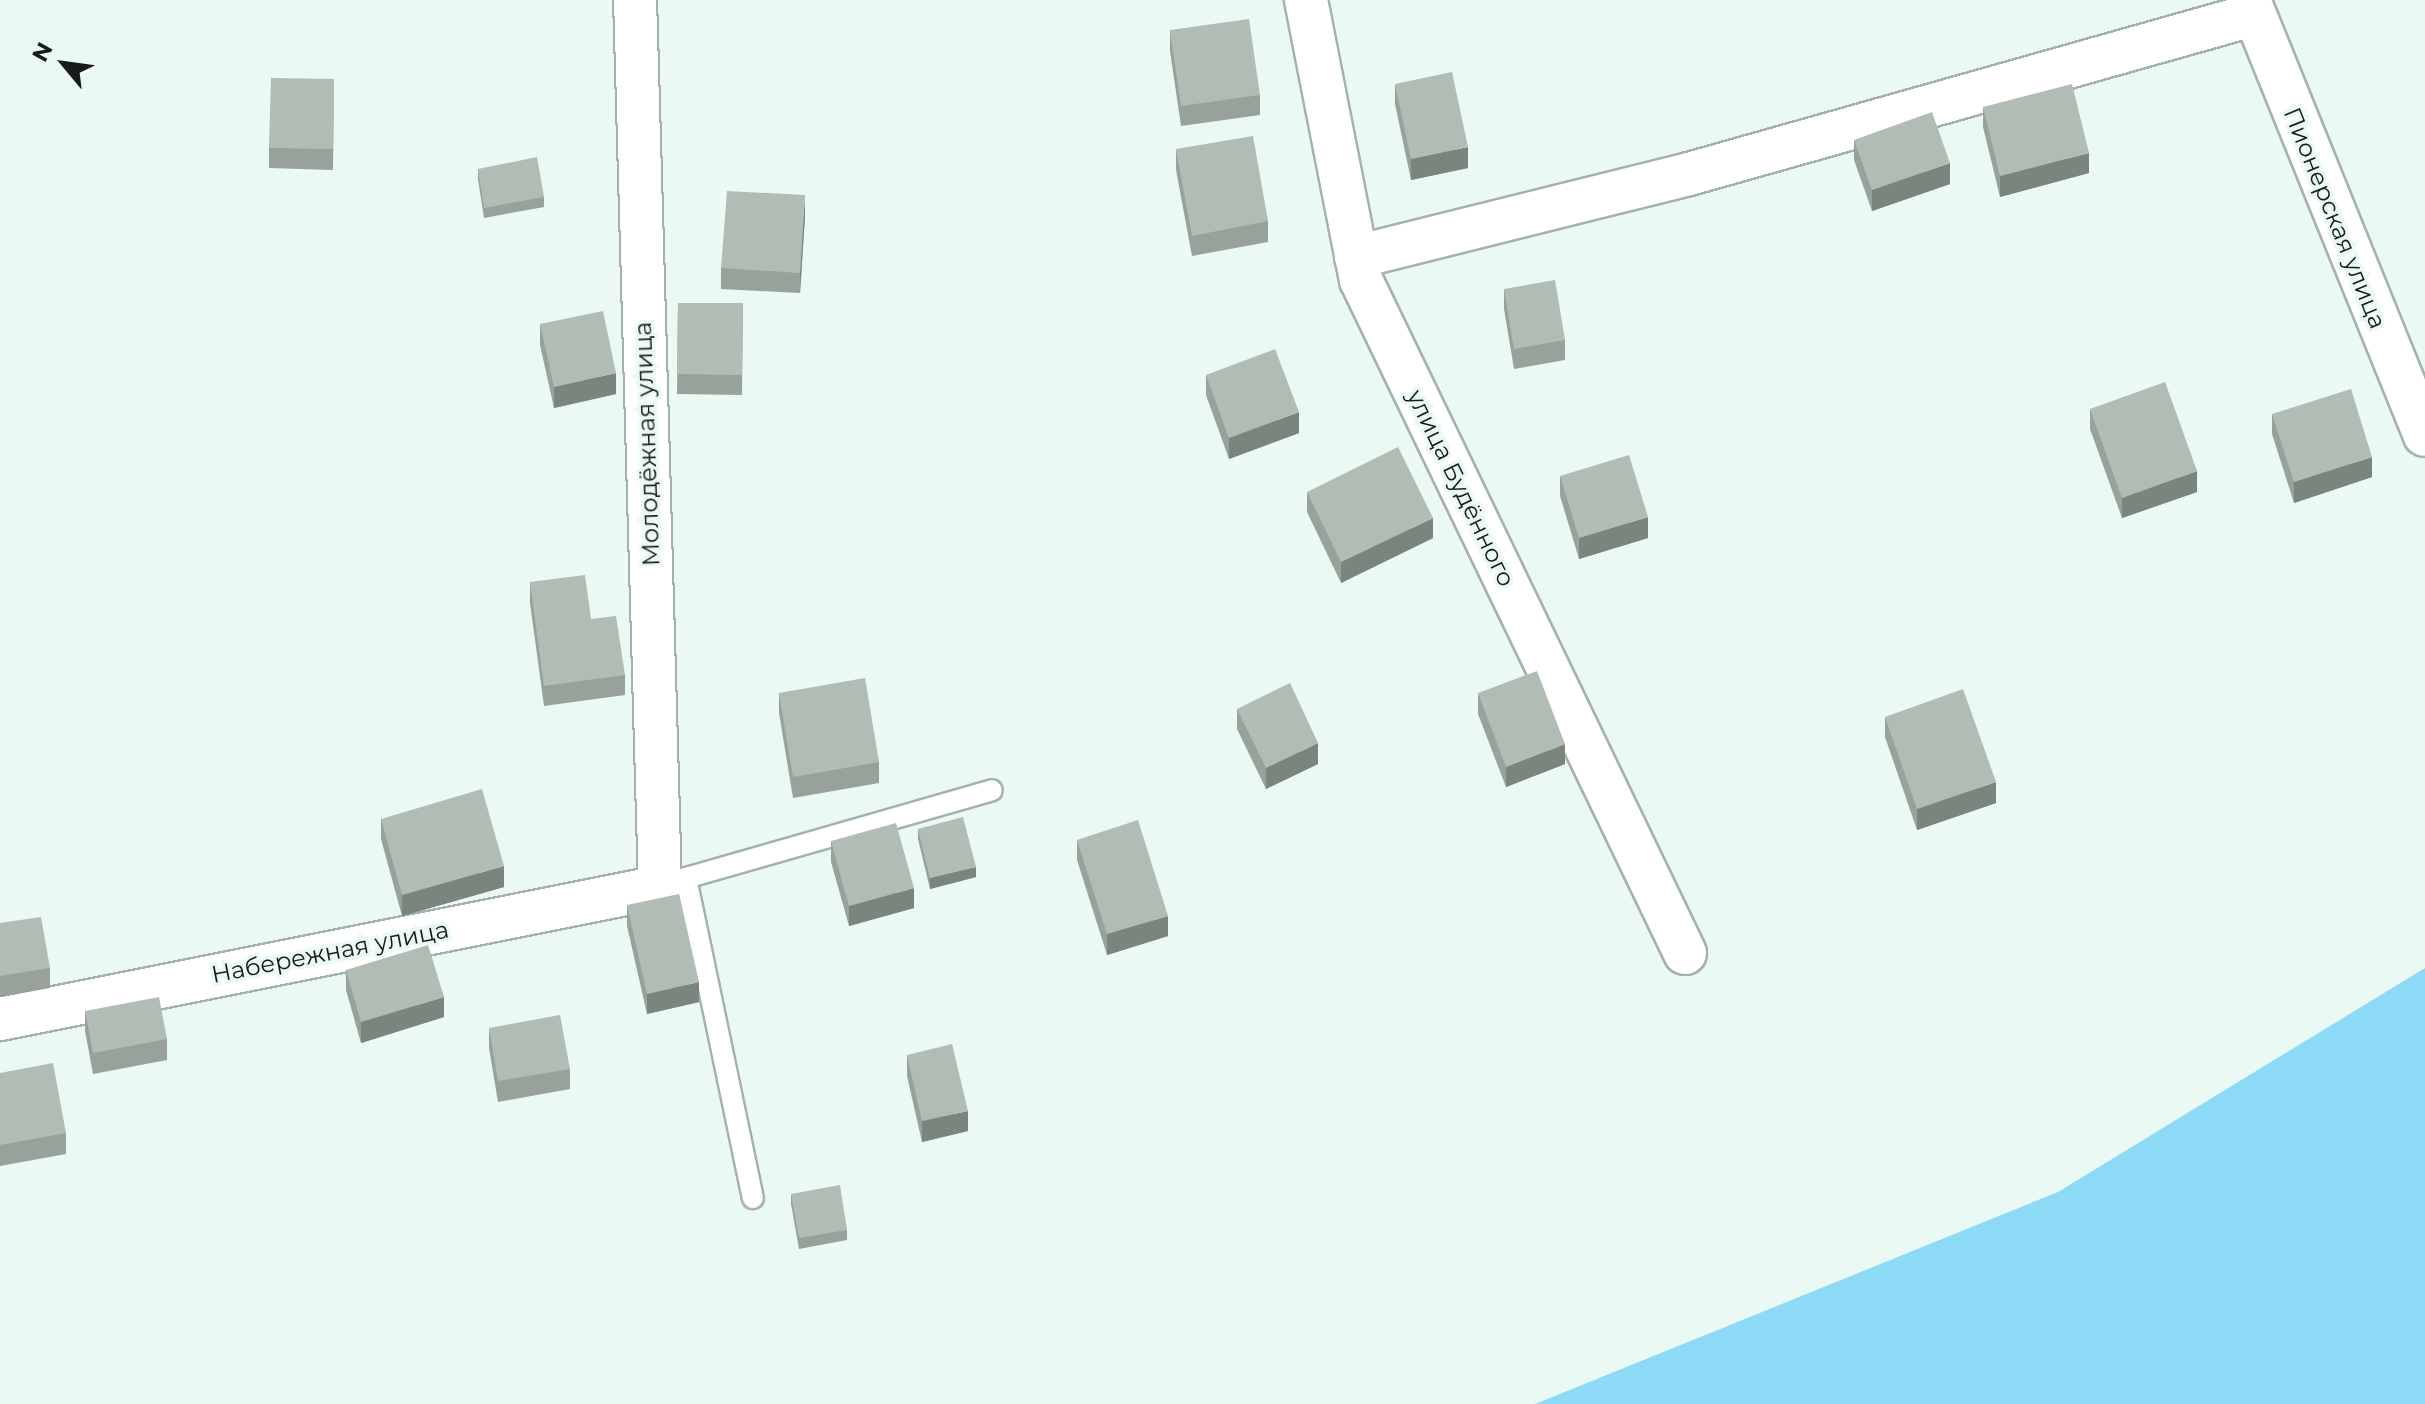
<!DOCTYPE html>
<html>
<head>
<meta charset="utf-8">
<style>
	body { margin:0 }
	#map { position:relative; width:2425px; height:1404px; overflow:hidden; background:#eaf9f4; font-family:Montserrat,sans-serif }
	div>[style] { position:absolute }
	[style*='--x'] { left:calc(var(--x)*1px); top:calc(var(--y)*1px); width:calc(var(--w)*1px); rotate:calc(var(--a)*1deg) }
	.water>* { inset:0; background:#8ddaf7 }
	.roads { filter:drop-shadow(2px 0 #a3b2ad) drop-shadow(-2px 0 #a3b2ad) drop-shadow(0 2px #a3b2ad) drop-shadow(0 -2px #a3b2ad) }
	.lane>* { height:20px; margin:-10px; padding:0 10px; transform-origin:10px; border-radius:10px; background:#fff }
	.street>* { height:42px; margin:-21px; padding:0 21px; transform-origin:21px; border-radius:21px; background:#fff }
	.wall>* { inset:0; background:#98a29b }
	.shaded-wall>* { inset:0; background:#7c847e }
	.building>* { inset:0; background:#b1bcb4 }
	span { translate:-50% -50%; white-space:nowrap; text-align:center; line-height:1.15; -webkit-text-stroke:7px #eaf9f4; paint-order:stroke }
	.street-label { font-size:24px; color:#171c1b }
	.north { position:absolute; left:24px; top:24px; width:80px; height:80px; -webkit-text-stroke:6px #eaf9f4; paint-order:stroke; rotate:299deg; font-size:22px; font-weight:700; line-height:32px; text-align:center; color:#171c1b }
	.north::after { content:''; display:block; margin:auto; width:28px; height:36px; background:#171c1b; clip-path:polygon(50% 0,100% 100%,50% 72%,0 100%) }
</style>
</head>
<body>
<div id="map">
	<div class="water">
		<i style="clip-path:polygon(2425px 968px,2425px 1404px,1535px 1404px,2058px 1192px)"></i>
	</div>
	<div class="roads">
		<div class="lane">
			<i style="--x:686;--y:878;--w:318;--a:-16"></i>
			<i style="--x:660;--y:887;--w:28;--a:-19"></i>
			<i style="--x:686;--y:878;--w:327;--a:78.2"></i>
		</div>
		<div class="street">
			<i style="--x:1306;--y:0;--w:285;--a:78.9"></i>
			<i style="--x:1361;--y:280;--w:747;--a:64.29"></i>
			<i style="--x:2249;--y:0;--w:469;--a:68"></i>
			<i style="--x:1356;--y:257;--w:343;--a:-14"></i>
			<i style="--x:1689;--y:174;--w:585;--a:-15.77"></i>
			<i style="--x:0;--y:1019;--w:673;--a:-11.31"></i>
			<i style="--x:660;--y:887;--w:887;--a:-91.61"></i>
		</div>
	</div>
	<div class="wall">
		<i style="clip-path:polygon(1170px 30px,1260px 95px,1260px 115px,1181px 126px,1170px 51px)"></i>
		<i style="clip-path:polygon(334px 79px,333px 170px,269px 168px,269px 148px)"></i>
		<i style="clip-path:polygon(1395px 84px,1468px 168px,1411px 180px,1395px 104px)"></i>
		<i style="clip-path:polygon(1983px 107px,2089px 173px,2000px 197px,1983px 127px)"></i>
		<i style="clip-path:polygon(1854px 140px,1950px 184px,1872px 211px,1854px 160px)"></i>
		<i style="clip-path:polygon(1176px 149px,1268px 221px,1268px 242px,1192px 256px,1176px 170px)"></i>
		<i style="clip-path:polygon(478px 169px,544px 197px,544px 207px,484px 218px,478px 179px)"></i>
		<i style="clip-path:polygon(805px 216px,800px 293px,721px 289px,721px 268px)"></i>
		<i style="clip-path:polygon(1504px 289px,1565px 340px,1565px 360px,1514px 369px,1504px 309px)"></i>
		<i style="clip-path:polygon(678px 303px,743px 303px,742px 395px,677px 394px)"></i>
		<i style="clip-path:polygon(540px 324px,616px 394px,554px 408px,540px 345px)"></i>
		<i style="clip-path:polygon(1206px 375px,1299px 433px,1229px 459px,1206px 395px)"></i>
		<i style="clip-path:polygon(2090px 409px,2197px 492px,2122px 518px,2090px 429px)"></i>
		<i style="clip-path:polygon(2272px 414px,2372px 477px,2294px 503px,2272px 434px)"></i>
		<i style="clip-path:polygon(1560px 476px,1648px 538px,1579px 559px,1560px 496px)"></i>
		<i style="clip-path:polygon(1307px 492px,1433px 538px,1341px 583px,1307px 512px)"></i>
		<i style="clip-path:polygon(530px 582px,591px 619px,625px 675px,625px 695px,544px 706px,530px 603px)"></i>
		<i style="clip-path:polygon(779px 693px,879px 762px,879px 783px,793px 798px,779px 713px)"></i>
		<i style="clip-path:polygon(1478px 693px,1565px 764px,1506px 787px,1478px 714px)"></i>
		<i style="clip-path:polygon(1237px 709px,1318px 764px,1266px 789px,1237px 729px)"></i>
		<i style="clip-path:polygon(1885px 717px,1996px 803px,1917px 830px,1885px 737px)"></i>
		<i style="clip-path:polygon(381px 819px,504px 887px,402px 916px,381px 839px)"></i>
		<i style="clip-path:polygon(918px 829px,976px 877px,930px 889px,918px 839px)"></i>
		<i style="clip-path:polygon(1077px 840px,1168px 936px,1107px 955px,1077px 860px)"></i>
		<i style="clip-path:polygon(831px 841px,914px 908px,849px 926px,831px 862px)"></i>
		<i style="clip-path:polygon(627px 905px,699px 1002px,647px 1014px,627px 926px)"></i>
		<i style="clip-path:polygon(0 923px,50px 968px,50px 988px,0 997px)"></i>
		<i style="clip-path:polygon(346px 970px,444px 1017px,361px 1043px,346px 990px)"></i>
		<i style="clip-path:polygon(85px 1011px,167px 1039px,167px 1060px,93px 1074px,85px 1031px)"></i>
		<i style="clip-path:polygon(489px 1028px,570px 1069px,570px 1089px,498px 1102px,489px 1048px)"></i>
		<i style="clip-path:polygon(907px 1055px,968px 1131px,922px 1142px,907px 1076px)"></i>
		<i style="clip-path:polygon(0 1073px,66px 1133px,66px 1154px,0 1166px)"></i>
		<i style="clip-path:polygon(791px 1194px,847px 1230px,847px 1240px,799px 1249px,791px 1204px)"></i>
	</div>
	<div class="shaded-wall">
		<i style="clip-path:polygon(1468px 147px,1468px 168px,1411px 180px,1411px 159px)"></i>
		<i style="clip-path:polygon(2089px 153px,2089px 173px,2000px 197px,2000px 176px)"></i>
		<i style="clip-path:polygon(1950px 163px,1950px 184px,1872px 211px,1872px 190px)"></i>
		<i style="clip-path:polygon(805px 195px,805px 216px,800px 293px,800px 273px)"></i>
		<i style="clip-path:polygon(616px 373px,616px 394px,554px 408px,554px 387px)"></i>
		<i style="clip-path:polygon(1299px 412px,1299px 433px,1229px 459px,1229px 438px)"></i>
		<i style="clip-path:polygon(2372px 457px,2372px 477px,2294px 503px,2294px 482px)"></i>
		<i style="clip-path:polygon(2197px 471px,2197px 492px,2122px 518px,2122px 498px)"></i>
		<i style="clip-path:polygon(1648px 517px,1648px 538px,1579px 559px,1579px 538px)"></i>
		<i style="clip-path:polygon(1433px 518px,1433px 538px,1341px 583px,1341px 562px)"></i>
		<i style="clip-path:polygon(1318px 743px,1318px 764px,1266px 789px,1266px 768px)"></i>
		<i style="clip-path:polygon(1565px 744px,1565px 764px,1506px 787px,1506px 767px)"></i>
		<i style="clip-path:polygon(1996px 782px,1996px 803px,1917px 830px,1917px 809px)"></i>
		<i style="clip-path:polygon(504px 866px,504px 887px,402px 916px,402px 895px)"></i>
		<i style="clip-path:polygon(976px 867px,976px 877px,930px 889px,930px 878px)"></i>
		<i style="clip-path:polygon(914px 888px,914px 908px,849px 926px,849px 906px)"></i>
		<i style="clip-path:polygon(1168px 916px,1168px 936px,1107px 955px,1107px 934px)"></i>
		<i style="clip-path:polygon(699px 982px,699px 1002px,647px 1014px,647px 994px)"></i>
		<i style="clip-path:polygon(444px 997px,444px 1017px,361px 1043px,361px 1022px)"></i>
		<i style="clip-path:polygon(968px 1111px,968px 1131px,922px 1142px,922px 1121px)"></i>
	</div>
	<div class="building">
		<i style="clip-path:polygon(1249px 19px,1260px 95px,1181px 106px,1170px 30px)"></i>
		<i style="clip-path:polygon(1452px 72px,1468px 147px,1411px 159px,1395px 84px)"></i>
		<i style="clip-path:polygon(271px 78px,334px 79px,333px 149px,269px 148px)"></i>
		<i style="clip-path:polygon(2072px 84px,2089px 153px,2000px 176px,1983px 107px)"></i>
		<i style="clip-path:polygon(1932px 112px,1950px 163px,1872px 190px,1854px 140px)"></i>
		<i style="clip-path:polygon(1253px 136px,1268px 221px,1192px 236px,1176px 149px)"></i>
		<i style="clip-path:polygon(537px 157px,544px 197px,484px 208px,478px 169px)"></i>
		<i style="clip-path:polygon(727px 191px,805px 195px,800px 273px,721px 268px)"></i>
		<i style="clip-path:polygon(1555px 280px,1565px 340px,1514px 349px,1504px 289px)"></i>
		<i style="clip-path:polygon(678px 303px,743px 303px,742px 375px,677px 374px)"></i>
		<i style="clip-path:polygon(603px 311px,616px 373px,554px 387px,540px 324px)"></i>
		<i style="clip-path:polygon(1275px 349px,1299px 412px,1229px 438px,1206px 375px)"></i>
		<i style="clip-path:polygon(2165px 382px,2197px 471px,2122px 498px,2090px 409px)"></i>
		<i style="clip-path:polygon(2351px 389px,2372px 457px,2294px 482px,2272px 414px)"></i>
		<i style="clip-path:polygon(1398px 447px,1433px 518px,1341px 562px,1307px 492px)"></i>
		<i style="clip-path:polygon(1629px 455px,1648px 517px,1579px 538px,1560px 476px)"></i>
		<i style="clip-path:polygon(585px 575px,591px 619px,616px 616px,625px 675px,544px 686px,530px 582px)"></i>
		<i style="clip-path:polygon(1537px 671px,1565px 744px,1506px 767px,1478px 693px)"></i>
		<i style="clip-path:polygon(865px 678px,879px 762px,793px 777px,779px 693px)"></i>
		<i style="clip-path:polygon(1290px 683px,1318px 743px,1266px 768px,1237px 709px)"></i>
		<i style="clip-path:polygon(1963px 689px,1996px 782px,1917px 809px,1885px 717px)"></i>
		<i style="clip-path:polygon(482px 789px,504px 866px,402px 895px,381px 819px)"></i>
		<i style="clip-path:polygon(963px 817px,976px 867px,930px 878px,918px 829px)"></i>
		<i style="clip-path:polygon(1138px 820px,1168px 916px,1107px 934px,1077px 840px)"></i>
		<i style="clip-path:polygon(896px 823px,914px 888px,849px 906px,831px 841px)"></i>
		<i style="clip-path:polygon(679px 894px,699px 982px,647px 994px,627px 905px)"></i>
		<i style="clip-path:polygon(41px 917px,50px 968px,0 976px,0 923px)"></i>
		<i style="clip-path:polygon(428px 945px,444px 997px,361px 1022px,346px 970px)"></i>
		<i style="clip-path:polygon(159px 997px,167px 1039px,93px 1053px,85px 1011px)"></i>
		<i style="clip-path:polygon(560px 1015px,570px 1069px,498px 1081px,489px 1028px)"></i>
		<i style="clip-path:polygon(952px 1044px,968px 1111px,922px 1121px,907px 1055px)"></i>
		<i style="clip-path:polygon(53px 1063px,66px 1133px,0 1145px,0 1073px)"></i>
		<i style="clip-path:polygon(840px 1185px,847px 1230px,799px 1238px,791px 1194px)"></i>
	</div>
	<div class="street-label">
		<span style="left:2335px;top:218px;rotate:68deg">Пионерская улица</span>
		<span style="left:647px;top:444px;rotate:-92deg">Молодёжная улица</span>
		<span style="left:1461px;top:488px;rotate:64deg">улица Будённого</span>
		<span style="left:330px;top:952px;rotate:-11deg">Набережная улица</span>
	</div>
	<div class="north">N</div>
</div>
</body>
</html>
